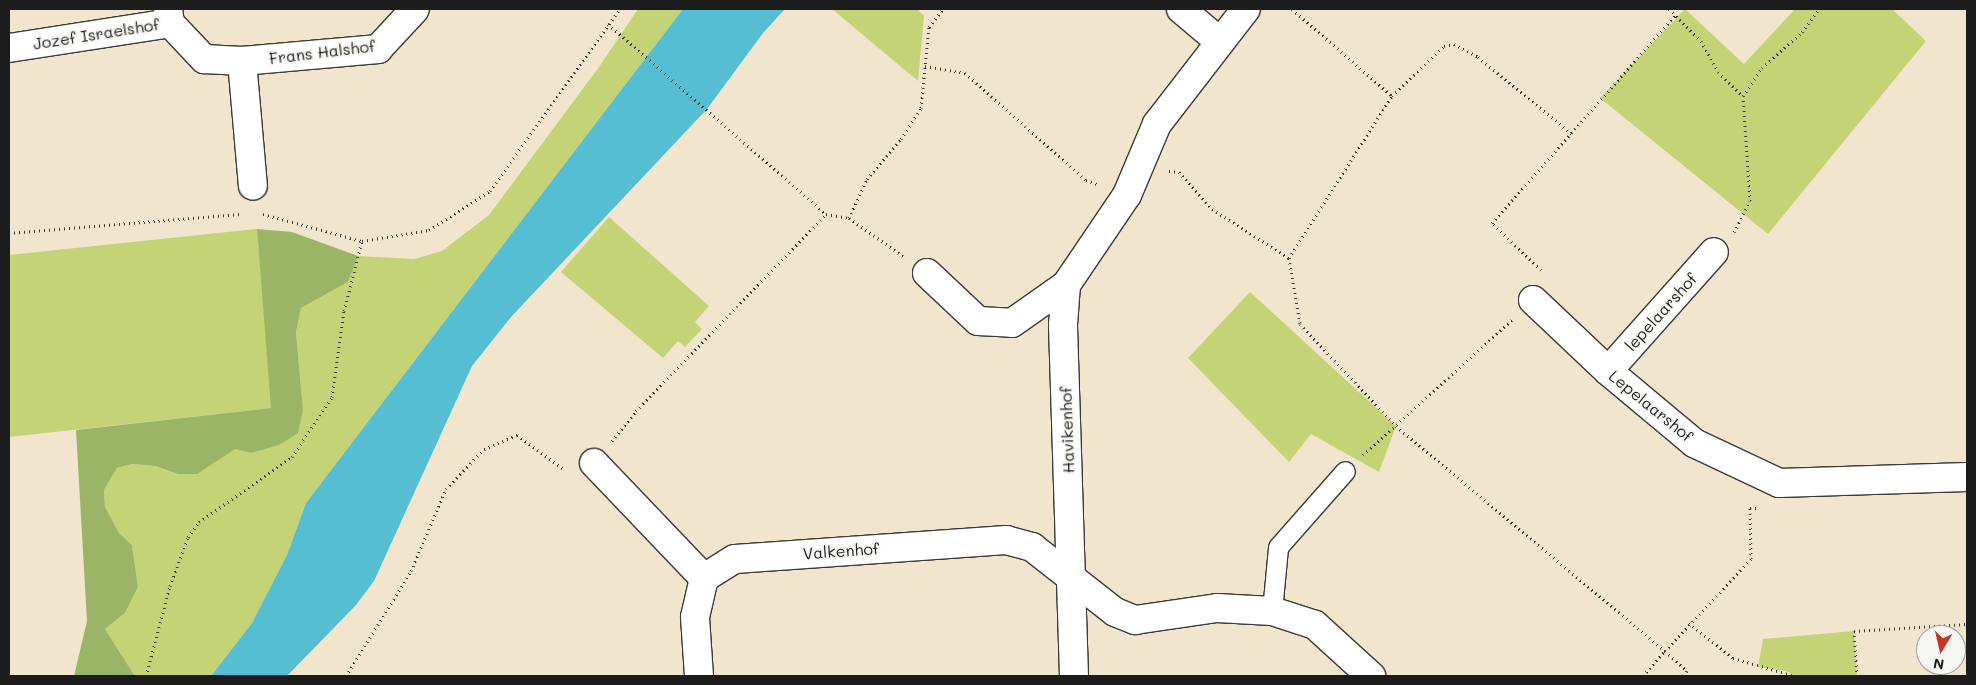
<!DOCTYPE html>
<html>
<head>
<meta charset="utf-8">
<style>
	body { margin:0 }
	#map { position:relative; width:1976px; height:685px; overflow:hidden; background:#f1e5ce; font-family:Mali,sans-serif }
	div>[style] { position:absolute }
	[style*='--x'] { left:calc(var(--x)*1px); top:calc(var(--y)*1px); width:calc(var(--w)*1px); rotate:calc(var(--a)*1deg) }
	.green>* { inset:0; background:#c4d376 }
	.forest>* { inset:0; background:#9bb567 }
	.water>* { inset:0; background:#56bed3 }
	.path>* { height:3px; margin-top:-1.5px; transform-origin:0; background:repeating-linear-gradient(90deg,#3c3a37 0 1px,transparent 0 5px) }
	.roads { filter:drop-shadow(1px 0 #3c3a37) drop-shadow(-1px 0 #3c3a37) drop-shadow(0 1px #3c3a37) drop-shadow(0 -1px #3c3a37) }
	.lane>* { height:19px; margin:-9.5px; padding:0 9.5px; transform-origin:9.5px; border-radius:9.5px; background:#fff }
	.street>* { height:28px; margin:-14px; padding:0 14px; transform-origin:14px; border-radius:14px; background:#fff }
	span { translate:-50% -50%; white-space:nowrap; text-align:center; line-height:1.15; -webkit-text-stroke:4px #f6f6f2; paint-order:stroke }
	.street-label { font-size:16px; color:#1c1c1c }
	.frame { position:absolute; inset:0; border:10px solid #1c1c1c; pointer-events:none }
	.north { position:absolute; left:1916px; top:625px; width:50px; height:50px; box-sizing:border-box; background:#f6f6f2; border:1px solid #9f9f9c; border-radius:50%; rotate:189deg; font-size:14px; font-weight:700; line-height:20px; text-align:center; color:#1c1c1c }
	.north::after { content:''; display:block; margin:auto; width:18px; height:22px; background:#c8321e; clip-path:polygon(50% 0,100% 100%,50% 72%,0 100%) }
</style>
</head>
<body>
<div id="map">
	<div class="green">
		<i style="clip-path:polygon(638px 9px,683px 9px,306px 503px,287px 555px,252px 623px,211px 676px,135px 676px,105px 629px,125px 613px,138px 587px,132px 545px,119px 533px,105px 507px,104px 490px,117px 468px,132px 464px,154px 466px,178px 474px,235px 449px,251px 453px,303px 410px,296px 332px,301px 308px,348px 282px,358px 256px,414px 259px,442px 251px,489px 215px,599px 67px)"></i>
		<i style="clip-path:polygon(832px 9px,917px 9px,924px 16px,918px 81px)"></i>
		<i style="clip-path:polygon(1685px 9px,1744px 64px,1795px 9px,1892px 9px,1926px 41px,1768px 234px,1600px 98px)"></i>
		<i style="clip-path:polygon(609px 217px,709px 306px,695px 322px,702px 329px,685px 347px,678px 341px,663px 358px,561px 272px)"></i>
		<i style="clip-path:polygon(257px 229px,272px 408px,9px 437px,9px 255px)"></i>
		<i style="clip-path:polygon(1250px 292px,1396px 426px,1379px 472px,1311px 434px,1289px 462px,1188px 358px)"></i>
		<i style="clip-path:polygon(1854px 631px,1857px 676px,1795px 676px,1786px 671px,1758px 667px,1763px 639px)"></i>
	</div>
	<div class="forest">
		<i style="clip-path:polygon(257px 229px,292px 232px,358px 256px,348px 282px,301px 308px,296px 332px,303px 410px,298px 433px,279px 445px,251px 453px,235px 449px,197px 474px,178px 474px,155px 466px,132px 464px,117px 468px,104px 490px,105px 507px,119px 533px,132px 545px,138px 587px,125px 613px,105px 629px,135px 676px,74px 676px,87px 621px,76px 430px,271px 408px)"></i>
	</div>
	<div class="water">
		<i style="clip-path:polygon(683px 9px,785px 9px,763px 33px,707px 109px,511px 317px,472px 366px,374px 581px,356px 605px,287px 676px,211px 676px,252px 623px,287px 555px,306px 503px)"></i>
	</div>
	<div class="path">
		<i style="--x:1292;--y:9;--w:133;--a:41"></i>
		<i style="--x:1669;--y:9;--w:45;--a:45"></i>
		<i style="--x:1701;--y:41;--w:35;--a:61"></i>
		<i style="--x:1718;--y:72;--w:35;--a:44"></i>
		<i style="--x:608;--y:24;--w:289;--a:41.1"></i>
		<i style="--x:826;--y:214;--w:23;--a:10"></i>
		<i style="--x:849;--y:218;--w:43;--a:-65.2"></i>
		<i style="--x:867;--y:179;--w:52;--a:-49.6"></i>
		<i style="--x:901;--y:139;--w:37;--a:-57"></i>
		<i style="--x:921;--y:108;--w:81;--a:-84.4"></i>
		<i style="--x:929;--y:27;--w:23;--a:-52"></i>
		<i style="--x:925;--y:66;--w:41;--a:9.9"></i>
		<i style="--x:965;--y:73;--w:162;--a:41.5"></i>
		<i style="--x:1086;--y:180;--w:12;--a:20"></i>
		<i style="--x:1169;--y:171;--w:10;--a:6"></i>
		<i style="--x:1179;--y:172;--w:50;--a:48.3"></i>
		<i style="--x:1212;--y:209;--w:91;--a:32.5"></i>
		<i style="--x:1289;--y:258;--w:67;--a:80.5"></i>
		<i style="--x:1300;--y:324;--w:140;--a:46.7"></i>
		<i style="--x:1396;--y:426;--w:351;--a:39.9"></i>
		<i style="--x:1665;--y:651;--w:126;--a:-46.9"></i>
		<i style="--x:1751;--y:559;--w:51;--a:-91.1"></i>
		<i style="--x:1750;--y:508;--w:8;--a:0"></i>
		<i style="--x:263;--y:214;--w:103;--a:15.3"></i>
		<i style="--x:362;--y:241;--w:68;--a:-9.3"></i>
		<i style="--x:429;--y:230;--w:72;--a:-32.6"></i>
		<i style="--x:490;--y:191;--w:224;--a:-54.5"></i>
		<i style="--x:849;--y:218;--w:66;--a:35.1"></i>
		<i style="--x:1734;--y:232;--w:35;--a:-63"></i>
		<i style="--x:1750;--y:201;--w:105;--a:-93.8"></i>
		<i style="--x:1743;--y:96;--w:34;--a:-56"></i>
		<i style="--x:1762;--y:68;--w:54;--a:-42"></i>
		<i style="--x:1802;--y:32;--w:29;--a:-54"></i>
		<i style="--x:9;--y:233;--w:232;--a:-4.7"></i>
		<i style="--x:1289;--y:258;--w:192;--a:-57.6"></i>
		<i style="--x:1392;--y:96;--w:72;--a:-43.9"></i>
		<i style="--x:1444;--y:46;--w:10;--a:-11"></i>
		<i style="--x:1454;--y:44;--w:27;--a:28"></i>
		<i style="--x:1478;--y:57;--w:122;--a:39.3"></i>
		<i style="--x:1541;--y:270;--w:68;--a:-136.2"></i>
		<i style="--x:1492;--y:223;--w:278;--a:-48.6"></i>
		<i style="--x:612;--y:441;--w:38;--a:-51"></i>
		<i style="--x:636;--y:411;--w:274;--a:-46"></i>
		<i style="--x:1363;--y:455;--w:201;--a:-42.2"></i>
		<i style="--x:1689;--y:623;--w:56;--a:38.5"></i>
		<i style="--x:1733;--y:658;--w:65;--a:16.2"></i>
		<i style="--x:146;--y:676;--w:93;--a:-75.1"></i>
		<i style="--x:170;--y:586;--w:52;--a:-69.8"></i>
		<i style="--x:188;--y:537;--w:19;--a:-54"></i>
		<i style="--x:199;--y:522;--w:113;--a:-35"></i>
		<i style="--x:292;--y:457;--w:72;--a:-56.3"></i>
		<i style="--x:332;--y:397;--w:87;--a:-82.1"></i>
		<i style="--x:344;--y:311;--w:72;--a:-75.6"></i>
		<i style="--x:346;--y:676;--w:123;--a:-58.2"></i>
		<i style="--x:411;--y:571;--w:89;--a:-66.9"></i>
		<i style="--x:446;--y:489;--w:55;--a:-46.5"></i>
		<i style="--x:484;--y:449;--w:36;--a:-23"></i>
		<i style="--x:517;--y:435;--w:59;--a:36.1"></i>
		<i style="--x:1643;--y:676;--w:33;--a:-49"></i>
		<i style="--x:1665;--y:651;--w:30;--a:42"></i>
		<i style="--x:1687;--y:671;--w:6;--a:129"></i>
		<i style="--x:1857;--y:676;--w:45;--a:-93.8"></i>
		<i style="--x:1854;--y:631;--w:113;--a:-3.5"></i>
	</div>
	<div class="roads">
		<div class="lane">
			<i style="--x:1272;--y:611;--w:64;--a:-84.6"></i>
			<i style="--x:1278;--y:547;--w:101;--a:-48.6"></i>
		</div>
		<div class="street">
			<i style="--x:1181;--y:9;--w:51;--a:40.2"></i>
			<i style="--x:170;--y:23;--w:50;--a:46.6"></i>
			<i style="--x:204;--y:59;--w:38;--a:3"></i>
			<i style="--x:242;--y:61;--w:137;--a:-5"></i>
			<i style="--x:378;--y:49;--w:54;--a:-47.2"></i>
			<i style="--x:9;--y:48;--w:163;--a:-8.8"></i>
			<i style="--x:170;--y:23;--w:14;--a:-98"></i>
			<i style="--x:242;--y:61;--w:125;--a:85"></i>
			<i style="--x:927;--y:273;--w:70;--a:43.3"></i>
			<i style="--x:978;--y:321;--w:34;--a:3"></i>
			<i style="--x:1012;--y:323;--w:66;--a:-35.1"></i>
			<i style="--x:1533;--y:300;--w:103;--a:43.4"></i>
			<i style="--x:1608;--y:371;--w:112;--a:39.9"></i>
			<i style="--x:1694;--y:443;--w:94;--a:25.2"></i>
			<i style="--x:1779;--y:483;--w:188;--a:-1.8"></i>
			<i style="--x:1608;--y:371;--w:159;--a:-48.3"></i>
			<i style="--x:594;--y:463;--w:159;--a:46.3"></i>
			<i style="--x:699;--y:676;--w:59;--a:-93.9"></i>
			<i style="--x:695;--y:617;--w:40;--a:-77"></i>
			<i style="--x:704;--y:578;--w:36;--a:-32"></i>
			<i style="--x:735;--y:559;--w:272;--a:-4"></i>
			<i style="--x:1006;--y:540;--w:27;--a:15"></i>
			<i style="--x:1032;--y:547;--w:105;--a:38.1"></i>
			<i style="--x:1115;--y:612;--w:22;--a:22"></i>
			<i style="--x:1135;--y:620;--w:83;--a:-8.3"></i>
			<i style="--x:1217;--y:608;--w:55;--a:3.1"></i>
			<i style="--x:1272;--y:611;--w:45;--a:18"></i>
			<i style="--x:1315;--y:625;--w:76;--a:42.3"></i>
			<i style="--x:1074;--y:676;--w:351;--a:-91.8"></i>
			<i style="--x:1063;--y:325;--w:40;--a:-85.7"></i>
			<i style="--x:1066;--y:285;--w:109;--a:-55.9"></i>
			<i style="--x:1127;--y:195;--w:77;--a:-67.1"></i>
			<i style="--x:1157;--y:124;--w:145;--a:-52.3"></i>
		</div>
	</div>
	<div class="street-label">
		<span style="left:96px;top:34px;rotate:-9deg">Jozef Israelshof</span>
		<span style="left:322px;top:52px;rotate:-7deg">Frans Halshof</span>
		<span style="left:1661px;top:312px;rotate:-48deg">lepelaarshof</span>
		<span style="left:1651px;top:406px;rotate:39deg">Lepelaarshof</span>
		<span style="left:1067px;top:430px;rotate:-92deg">Havikenhof</span>
		<span style="left:841px;top:551px;rotate:-4deg">Valkenhof</span>
	</div>
	<div class="frame"></div>
	<div class="north">N</div>
</div>
</body>
</html>
